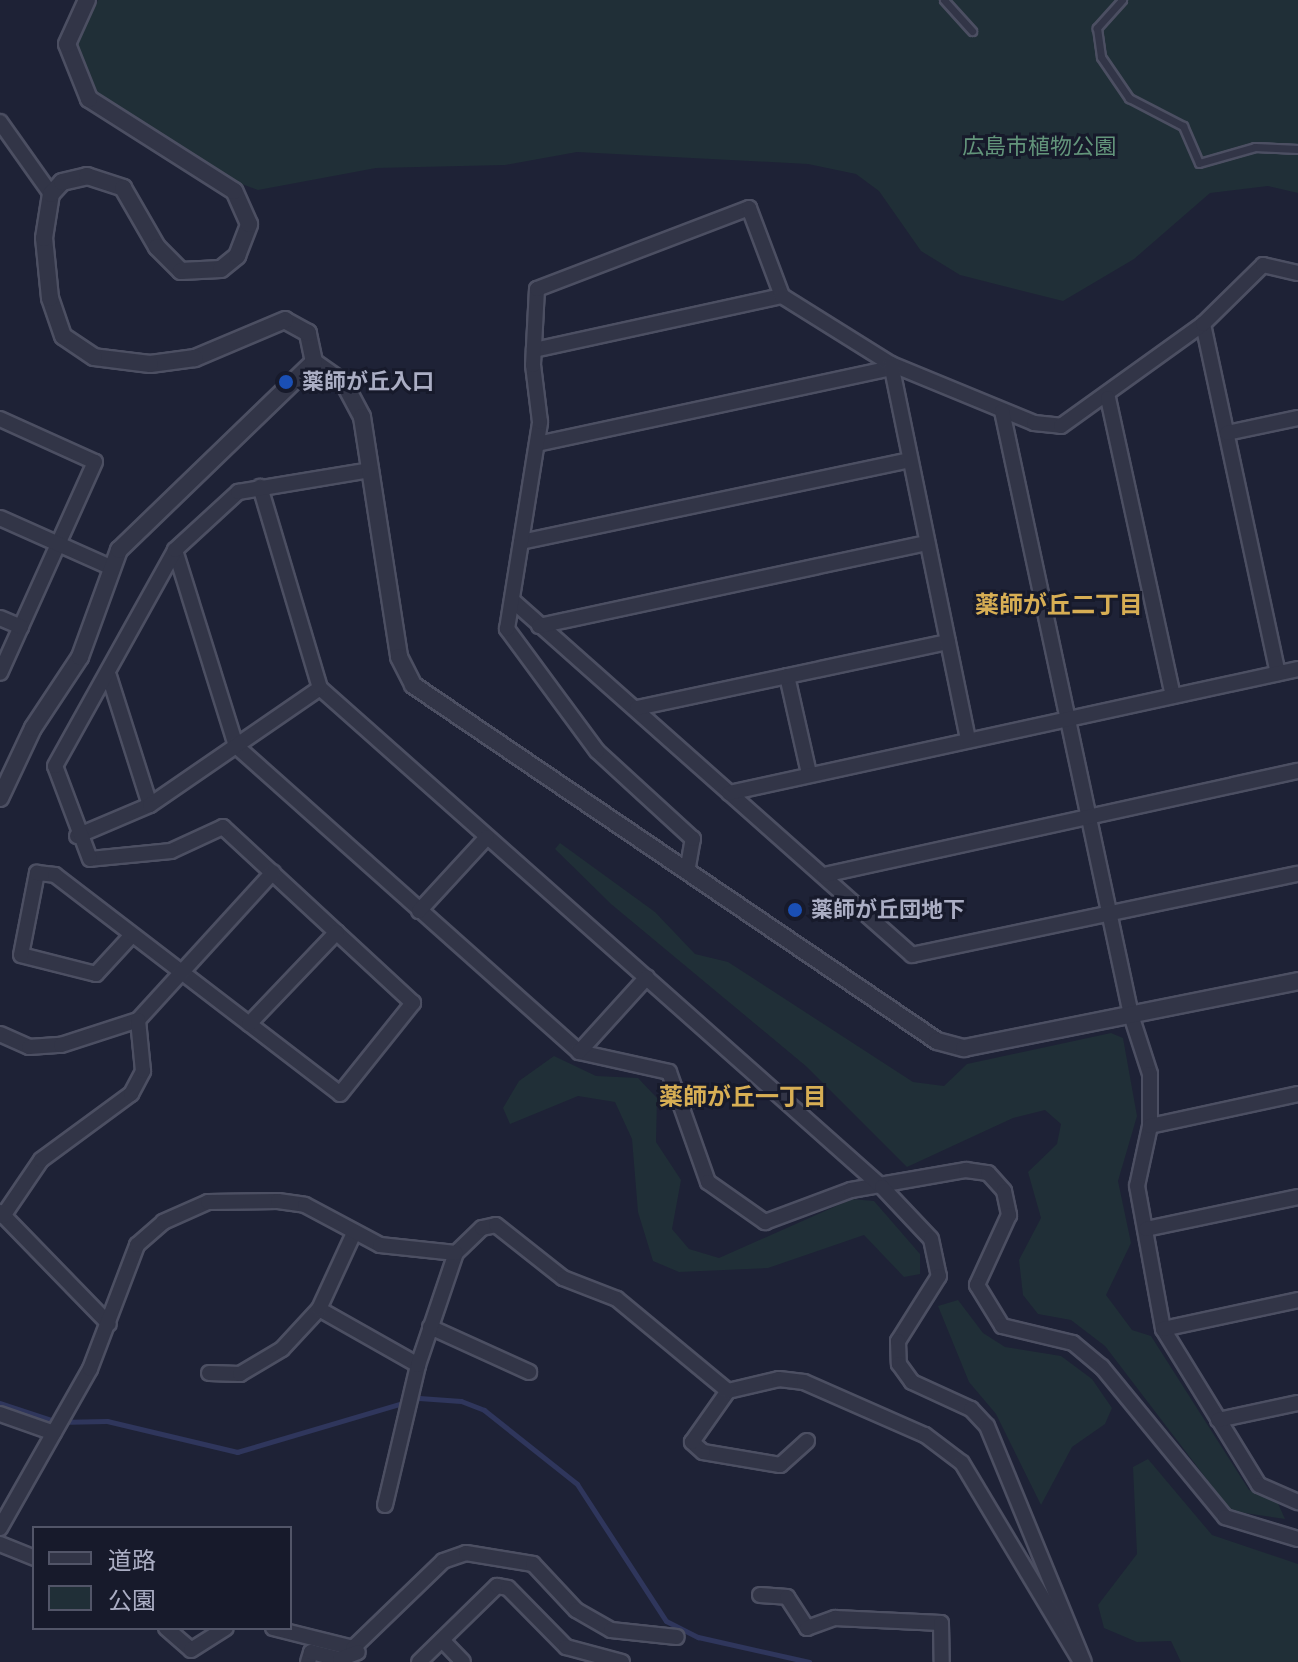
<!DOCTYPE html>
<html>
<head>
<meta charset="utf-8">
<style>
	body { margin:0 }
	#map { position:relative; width:1298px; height:1662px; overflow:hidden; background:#1e2236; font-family:Manrope,"Noto Sans JP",sans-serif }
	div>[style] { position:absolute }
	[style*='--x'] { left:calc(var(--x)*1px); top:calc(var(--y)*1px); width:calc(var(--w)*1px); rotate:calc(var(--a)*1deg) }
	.green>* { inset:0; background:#202f37 }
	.stream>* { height:5px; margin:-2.5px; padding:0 2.5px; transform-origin:2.5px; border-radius:2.5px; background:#2f365c }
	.roads { filter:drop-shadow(2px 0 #4c4f62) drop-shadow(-2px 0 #4c4f62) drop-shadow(0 2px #4c4f62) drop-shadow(0 -2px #4c4f62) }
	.service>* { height:7px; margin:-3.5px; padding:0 3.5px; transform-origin:3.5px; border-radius:3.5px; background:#323547 }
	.minor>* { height:14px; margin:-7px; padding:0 7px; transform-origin:7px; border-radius:7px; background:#323547 }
	.tertiary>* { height:16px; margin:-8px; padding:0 8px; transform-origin:8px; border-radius:8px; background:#323547 }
	.dots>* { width:22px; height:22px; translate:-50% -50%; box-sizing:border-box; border:4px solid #171a2b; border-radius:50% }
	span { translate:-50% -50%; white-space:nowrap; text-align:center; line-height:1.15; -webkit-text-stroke:6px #171a2b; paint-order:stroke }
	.park-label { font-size:22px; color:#63957b }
	.poi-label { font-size:22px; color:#abaec4; font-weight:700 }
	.left { translate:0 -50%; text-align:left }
	.neighbourhood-label { font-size:24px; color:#d7ae54; font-weight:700 }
	.legend { position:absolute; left:32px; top:1526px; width:260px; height:104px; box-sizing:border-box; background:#171a2b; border:2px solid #525568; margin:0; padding:10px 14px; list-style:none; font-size:24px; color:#abaec4 }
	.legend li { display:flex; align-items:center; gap:16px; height:40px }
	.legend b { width:40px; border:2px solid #525568 }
</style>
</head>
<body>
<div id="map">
	<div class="green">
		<i style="clip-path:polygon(98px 0,1298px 0,1298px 193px,1268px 186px,1210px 193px,1134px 259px,1063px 301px,960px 275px,921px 251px,879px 191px,856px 174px,808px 164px,577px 152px,505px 165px,376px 168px,258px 190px,225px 178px,92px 92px,74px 44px)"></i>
		<i style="clip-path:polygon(560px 843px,655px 912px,695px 954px,728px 962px,913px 1082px,944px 1086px,967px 1064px,1111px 1033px,1123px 1038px,1137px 1116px,1118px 1181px,1131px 1243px,1106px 1295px,1132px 1330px,1151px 1336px,1249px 1490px,1276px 1499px,1285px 1519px,1231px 1511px,1105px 1346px,1071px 1320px,1038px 1314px,1023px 1295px,1019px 1260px,1041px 1218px,1028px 1172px,1057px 1144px,1061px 1124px,1045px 1110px,1013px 1118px,907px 1167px,807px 1067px,611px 904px,555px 849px)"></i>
		<i style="clip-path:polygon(554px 1056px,596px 1076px,638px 1078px,657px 1098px,656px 1142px,681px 1180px,672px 1229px,689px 1249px,719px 1258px,852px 1199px,874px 1201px,920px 1254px,920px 1274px,904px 1277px,864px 1235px,768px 1268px,679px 1272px,653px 1261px,638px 1212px,632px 1139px,615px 1102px,578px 1096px,510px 1124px,503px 1108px,519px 1081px)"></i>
		<i style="clip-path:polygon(958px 1300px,983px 1333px,1005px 1347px,1061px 1356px,1092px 1379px,1112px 1408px,1105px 1424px,1072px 1447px,1041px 1505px,996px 1414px,969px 1382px,938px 1306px)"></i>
		<i style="clip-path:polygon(1148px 1459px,1212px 1535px,1298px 1564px,1298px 1662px,1181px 1662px,1171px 1641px,1137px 1642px,1104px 1628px,1098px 1605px,1137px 1554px,1133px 1467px)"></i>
	</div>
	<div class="stream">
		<i style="--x:0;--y:1403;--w:60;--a:18.4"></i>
		<i style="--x:57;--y:1422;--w:50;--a:-1.1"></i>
		<i style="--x:107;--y:1421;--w:134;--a:13.4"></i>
		<i style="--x:237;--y:1452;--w:190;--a:-16.5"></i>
		<i style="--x:419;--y:1398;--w:42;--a:4.1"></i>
		<i style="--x:461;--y:1401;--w:25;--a:21"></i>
		<i style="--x:484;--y:1410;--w:119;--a:38.5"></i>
		<i style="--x:577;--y:1484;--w:163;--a:57"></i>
		<i style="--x:666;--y:1621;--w:36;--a:27"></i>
		<i style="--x:698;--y:1637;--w:114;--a:12.7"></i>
	</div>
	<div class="roads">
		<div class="service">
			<i style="--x:944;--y:0;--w:42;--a:47.9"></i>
			<i style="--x:1122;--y:0;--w:38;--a:132"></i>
			<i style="--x:1097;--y:28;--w:29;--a:82"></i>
			<i style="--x:1101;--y:57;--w:50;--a:55.7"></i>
			<i style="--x:1129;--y:98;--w:61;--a:27.4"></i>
			<i style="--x:1183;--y:126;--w:40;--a:66.6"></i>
			<i style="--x:1199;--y:163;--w:58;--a:-15.9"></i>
			<i style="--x:1255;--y:147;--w:43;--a:2.7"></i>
		</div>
		<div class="minor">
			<i style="--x:0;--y:122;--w:88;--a:54.7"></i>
			<i style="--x:1203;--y:324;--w:357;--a:77.9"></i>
			<i style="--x:534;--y:350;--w:254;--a:-12.3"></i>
			<i style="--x:891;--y:364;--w:155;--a:22.4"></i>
			<i style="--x:1034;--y:423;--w:27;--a:6"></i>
			<i style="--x:1061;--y:426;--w:175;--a:-35.7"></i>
			<i style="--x:1203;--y:324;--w:84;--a:-44.5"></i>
			<i style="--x:1263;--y:265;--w:36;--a:13"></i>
			<i style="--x:1108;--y:398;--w:305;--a:77.7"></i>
			<i style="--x:1002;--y:411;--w:618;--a:77.94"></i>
			<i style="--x:1131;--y:1015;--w:62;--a:72.1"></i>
			<i style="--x:1150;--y:1074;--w:52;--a:90"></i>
			<i style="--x:1150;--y:1126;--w:61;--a:102.2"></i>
			<i style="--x:1137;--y:1186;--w:145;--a:79.7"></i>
			<i style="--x:1163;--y:1329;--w:183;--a:58.4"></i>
			<i style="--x:1259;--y:1485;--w:43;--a:23.6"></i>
			<i style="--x:0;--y:419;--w:104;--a:24.4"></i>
			<i style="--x:95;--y:462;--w:231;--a:114.2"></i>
			<i style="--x:1227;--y:433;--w:73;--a:-11.9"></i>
			<i style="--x:537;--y:444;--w:363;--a:-12.1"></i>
			<i style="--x:0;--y:518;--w:118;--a:24"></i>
			<i style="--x:521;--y:542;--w:397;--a:-11.9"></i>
			<i style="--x:175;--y:550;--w:205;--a:72.7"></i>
			<i style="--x:236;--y:746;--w:460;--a:41.7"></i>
			<i style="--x:579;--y:1052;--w:92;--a:12.5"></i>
			<i style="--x:669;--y:1072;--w:117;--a:70.5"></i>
			<i style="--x:708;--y:1182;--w:70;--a:35.1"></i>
			<i style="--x:765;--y:1222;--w:92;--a:-20.4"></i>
			<i style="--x:851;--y:1190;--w:117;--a:-9.9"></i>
			<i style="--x:966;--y:1170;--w:22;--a:8"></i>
			<i style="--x:988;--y:1173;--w:24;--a:48"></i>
			<i style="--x:1004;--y:1191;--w:25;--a:78"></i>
			<i style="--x:1009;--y:1215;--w:77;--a:114.6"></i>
			<i style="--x:977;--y:1285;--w:48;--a:58.6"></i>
			<i style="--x:1002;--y:1326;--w:73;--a:13.5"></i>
			<i style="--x:1073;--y:1343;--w:38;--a:40"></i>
			<i style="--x:1102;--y:1367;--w:194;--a:50.6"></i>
			<i style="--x:1225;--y:1517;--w:76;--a:16.8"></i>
			<i style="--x:512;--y:600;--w:535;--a:41.59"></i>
			<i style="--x:912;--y:955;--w:394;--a:-11.9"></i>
			<i style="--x:0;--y:618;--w:23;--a:23"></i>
			<i style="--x:539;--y:626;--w:397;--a:-12.1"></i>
			<i style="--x:109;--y:676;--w:135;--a:72.4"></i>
			<i style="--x:787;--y:676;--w:100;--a:77.3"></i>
			<i style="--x:320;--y:688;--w:752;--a:41.6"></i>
			<i style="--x:882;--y:1187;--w:71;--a:46.7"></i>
			<i style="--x:931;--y:1239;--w:38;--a:78"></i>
			<i style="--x:939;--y:1276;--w:77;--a:122.2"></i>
			<i style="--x:898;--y:1341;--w:23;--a:88"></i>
			<i style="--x:899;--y:1364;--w:22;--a:54"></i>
			<i style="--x:912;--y:1382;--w:65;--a:24.6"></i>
			<i style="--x:971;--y:1409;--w:23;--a:47"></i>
			<i style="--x:987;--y:1426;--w:255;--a:67.7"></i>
			<i style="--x:637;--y:708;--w:318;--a:-12"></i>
			<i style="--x:729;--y:793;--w:582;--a:-12.29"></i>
			<i style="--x:77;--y:836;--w:79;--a:-23"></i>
			<i style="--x:150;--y:805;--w:206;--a:-34.5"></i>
			<i style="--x:320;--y:688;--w:210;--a:-106.6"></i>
			<i style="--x:687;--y:872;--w:34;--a:-80"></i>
			<i style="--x:693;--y:839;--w:130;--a:-137.5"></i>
			<i style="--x:597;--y:751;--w:152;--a:-126.4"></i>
			<i style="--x:507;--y:629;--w:210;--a:-80.9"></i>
			<i style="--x:540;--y:422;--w:57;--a:-97"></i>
			<i style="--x:533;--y:365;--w:76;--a:-87"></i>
			<i style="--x:537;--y:289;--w:227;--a:-20.9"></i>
			<i style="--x:749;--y:208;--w:94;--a:69.4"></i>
			<i style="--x:782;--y:296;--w:128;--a:32"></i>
			<i style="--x:891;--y:364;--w:383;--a:78.4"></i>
			<i style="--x:824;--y:875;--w:485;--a:-12.4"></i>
			<i style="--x:419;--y:911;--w:100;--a:-47.4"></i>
			<i style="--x:132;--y:935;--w:53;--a:132.7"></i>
			<i style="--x:96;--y:974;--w:77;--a:-165.8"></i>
			<i style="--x:21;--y:955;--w:84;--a:-79"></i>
			<i style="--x:37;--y:873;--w:18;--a:6"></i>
			<i style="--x:55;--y:875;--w:359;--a:37.5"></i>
			<i style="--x:340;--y:1094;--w:117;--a:-51.3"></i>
			<i style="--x:413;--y:1003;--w:259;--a:-137.2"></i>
			<i style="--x:223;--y:827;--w:57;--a:155.2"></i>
			<i style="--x:171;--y:851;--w:81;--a:174.4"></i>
			<i style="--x:90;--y:859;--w:99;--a:-110.6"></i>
			<i style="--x:55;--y:766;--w:247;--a:-60.9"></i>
			<i style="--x:175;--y:550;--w:86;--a:-42.6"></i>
			<i style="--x:238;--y:492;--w:135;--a:-9.4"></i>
			<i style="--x:249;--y:1024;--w:127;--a:-46.3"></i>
			<i style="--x:0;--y:1034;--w:32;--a:24"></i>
			<i style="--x:29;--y:1047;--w:32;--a:-4"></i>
			<i style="--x:61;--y:1045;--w:81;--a:-18"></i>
			<i style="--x:138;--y:1020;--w:200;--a:-47.6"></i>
			<i style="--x:579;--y:1052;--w:101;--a:-47.8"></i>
			<i style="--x:1150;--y:1126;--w:151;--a:-12.2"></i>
			<i style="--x:0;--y:1212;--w:156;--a:45.8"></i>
			<i style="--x:3;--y:1216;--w:68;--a:-55.8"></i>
			<i style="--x:41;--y:1160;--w:112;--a:-36.3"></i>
			<i style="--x:131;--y:1094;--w:26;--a:-62"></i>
			<i style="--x:143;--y:1071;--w:51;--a:-95.6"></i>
			<i style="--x:1146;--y:1229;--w:155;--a:-11.9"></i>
			<i style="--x:319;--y:1309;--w:114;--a:29.5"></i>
			<i style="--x:430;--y:1327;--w:109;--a:24.4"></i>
			<i style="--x:1163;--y:1329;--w:138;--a:-12.1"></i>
			<i style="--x:209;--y:1373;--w:31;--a:2"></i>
			<i style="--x:240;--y:1374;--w:49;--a:-30.8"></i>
			<i style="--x:282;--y:1349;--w:54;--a:-47.2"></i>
			<i style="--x:319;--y:1309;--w:81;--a:-65.3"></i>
			<i style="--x:0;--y:1414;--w:57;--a:19.4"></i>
			<i style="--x:1218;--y:1420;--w:82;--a:-12"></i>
			<i style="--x:807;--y:1441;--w:36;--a:138"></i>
			<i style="--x:780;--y:1465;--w:78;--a:-170.4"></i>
			<i style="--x:703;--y:1452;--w:15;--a:-138"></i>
			<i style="--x:692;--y:1442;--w:62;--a:-54.8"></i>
			<i style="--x:728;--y:1391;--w:52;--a:-13.2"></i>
			<i style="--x:779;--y:1379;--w:25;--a:7"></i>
			<i style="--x:804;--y:1382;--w:132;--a:23.7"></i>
			<i style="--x:925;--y:1435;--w:46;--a:37.1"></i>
			<i style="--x:962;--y:1463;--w:232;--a:59.1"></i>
			<i style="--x:385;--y:1505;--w:144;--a:-76.7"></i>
			<i style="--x:418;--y:1365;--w:118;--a:-71.3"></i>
			<i style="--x:456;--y:1253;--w:36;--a:-44"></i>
			<i style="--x:482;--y:1228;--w:14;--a:-12"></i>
			<i style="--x:496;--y:1225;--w:85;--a:38.3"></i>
			<i style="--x:563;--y:1278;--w:58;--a:21.3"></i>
			<i style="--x:617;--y:1299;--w:144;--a:39.7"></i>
			<i style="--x:0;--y:1528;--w:183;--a:-60.5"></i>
			<i style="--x:90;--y:1369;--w:133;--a:-69.2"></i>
			<i style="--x:137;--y:1245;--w:35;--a:-41"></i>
			<i style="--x:163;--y:1222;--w:49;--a:-24"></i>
			<i style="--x:208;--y:1202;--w:70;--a:-0.8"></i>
			<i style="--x:278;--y:1201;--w:27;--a:8"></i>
			<i style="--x:305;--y:1205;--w:85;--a:28.1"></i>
			<i style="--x:380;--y:1245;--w:76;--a:6"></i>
			<i style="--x:0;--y:1544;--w:37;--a:22"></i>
			<i style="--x:760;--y:1595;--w:27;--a:4"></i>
			<i style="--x:787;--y:1597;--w:37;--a:57"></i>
			<i style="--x:807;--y:1628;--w:30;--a:-20"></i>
			<i style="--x:835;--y:1618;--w:106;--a:2.7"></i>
			<i style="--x:941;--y:1623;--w:39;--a:89"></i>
			<i style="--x:166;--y:1628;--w:33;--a:41"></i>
			<i style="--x:191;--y:1650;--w:41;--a:-32.2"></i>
			<i style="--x:273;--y:1628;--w:82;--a:14"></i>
			<i style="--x:353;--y:1648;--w:125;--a:-44"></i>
			<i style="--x:443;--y:1561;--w:24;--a:-19"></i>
			<i style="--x:466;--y:1553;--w:68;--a:9.3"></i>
			<i style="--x:533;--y:1564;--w:63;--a:46.9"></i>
			<i style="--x:576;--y:1610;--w:40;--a:29.7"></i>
			<i style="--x:611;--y:1630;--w:66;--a:6.1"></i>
			<i style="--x:442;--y:1640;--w:30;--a:46"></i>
			<i style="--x:308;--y:1662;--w:10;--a:-73"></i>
			<i style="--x:311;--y:1652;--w:30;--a:14"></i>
			<i style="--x:340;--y:1659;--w:19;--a:-21"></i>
			<i style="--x:419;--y:1662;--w:109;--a:-44.3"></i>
			<i style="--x:497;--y:1586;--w:11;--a:10"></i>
			<i style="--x:508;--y:1588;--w:83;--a:45.5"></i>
			<i style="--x:566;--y:1647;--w:58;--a:15"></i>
		</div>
		<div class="tertiary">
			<i style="--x:314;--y:362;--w:37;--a:35"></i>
			<i style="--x:344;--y:383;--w:38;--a:62"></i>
			<i style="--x:362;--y:417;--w:243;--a:81.2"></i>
			<i style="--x:399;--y:657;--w:31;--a:63"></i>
			<i style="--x:413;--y:685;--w:633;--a:34.19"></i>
			<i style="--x:937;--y:1041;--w:28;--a:15"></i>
			<i style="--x:964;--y:1048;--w:341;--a:-11.3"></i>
			<i style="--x:0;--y:798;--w:77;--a:-64.8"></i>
			<i style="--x:33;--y:728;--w:85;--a:-56.5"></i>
			<i style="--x:80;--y:657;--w:114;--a:-70"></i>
			<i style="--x:119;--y:550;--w:271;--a:-44"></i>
			<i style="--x:314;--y:362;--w:30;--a:-102"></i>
			<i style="--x:308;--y:333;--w:26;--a:-151"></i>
			<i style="--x:285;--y:320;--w:98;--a:157.1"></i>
			<i style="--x:195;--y:358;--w:45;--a:172.4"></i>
			<i style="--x:150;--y:364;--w:56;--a:-172.9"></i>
			<i style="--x:94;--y:357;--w:37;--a:-146"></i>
			<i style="--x:63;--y:336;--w:40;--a:-108.9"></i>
			<i style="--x:50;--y:298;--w:60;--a:-95.7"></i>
			<i style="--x:44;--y:238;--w:45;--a:-81"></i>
			<i style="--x:51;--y:194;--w:16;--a:-47"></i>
			<i style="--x:62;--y:182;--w:26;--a:-13"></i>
			<i style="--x:87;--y:176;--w:38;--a:18"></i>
			<i style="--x:123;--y:188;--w:68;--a:60"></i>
			<i style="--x:157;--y:247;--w:34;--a:45"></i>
			<i style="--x:181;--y:271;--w:40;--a:-2.9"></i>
			<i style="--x:221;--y:269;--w:21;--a:-39"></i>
			<i style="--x:237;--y:256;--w:34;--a:-69"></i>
			<i style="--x:249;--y:224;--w:36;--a:-114"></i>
			<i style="--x:234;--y:191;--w:172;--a:-147.6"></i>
			<i style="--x:89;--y:99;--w:59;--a:-111.8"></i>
			<i style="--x:67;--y:44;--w:48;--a:-65.6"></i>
		</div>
	</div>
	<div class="dots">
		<i style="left:286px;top:382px;background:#1a4fb4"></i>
		<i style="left:795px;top:910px;background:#1a4fb4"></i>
	</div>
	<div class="park-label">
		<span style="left:1039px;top:147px">広島市植物公園</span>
	</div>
	<div class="poi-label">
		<span class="left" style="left:302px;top:382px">薬師が丘入口</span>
		<span class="left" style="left:811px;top:910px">薬師が丘団地下</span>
	</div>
	<div class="neighbourhood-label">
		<span style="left:1059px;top:604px">薬師が丘二丁目</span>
		<span style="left:743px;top:1096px">薬師が丘一丁目</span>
	</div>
	<ul class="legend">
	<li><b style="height:10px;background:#323547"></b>道路</li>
	<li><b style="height:22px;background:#202f37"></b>公園</li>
	</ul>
</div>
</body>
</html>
